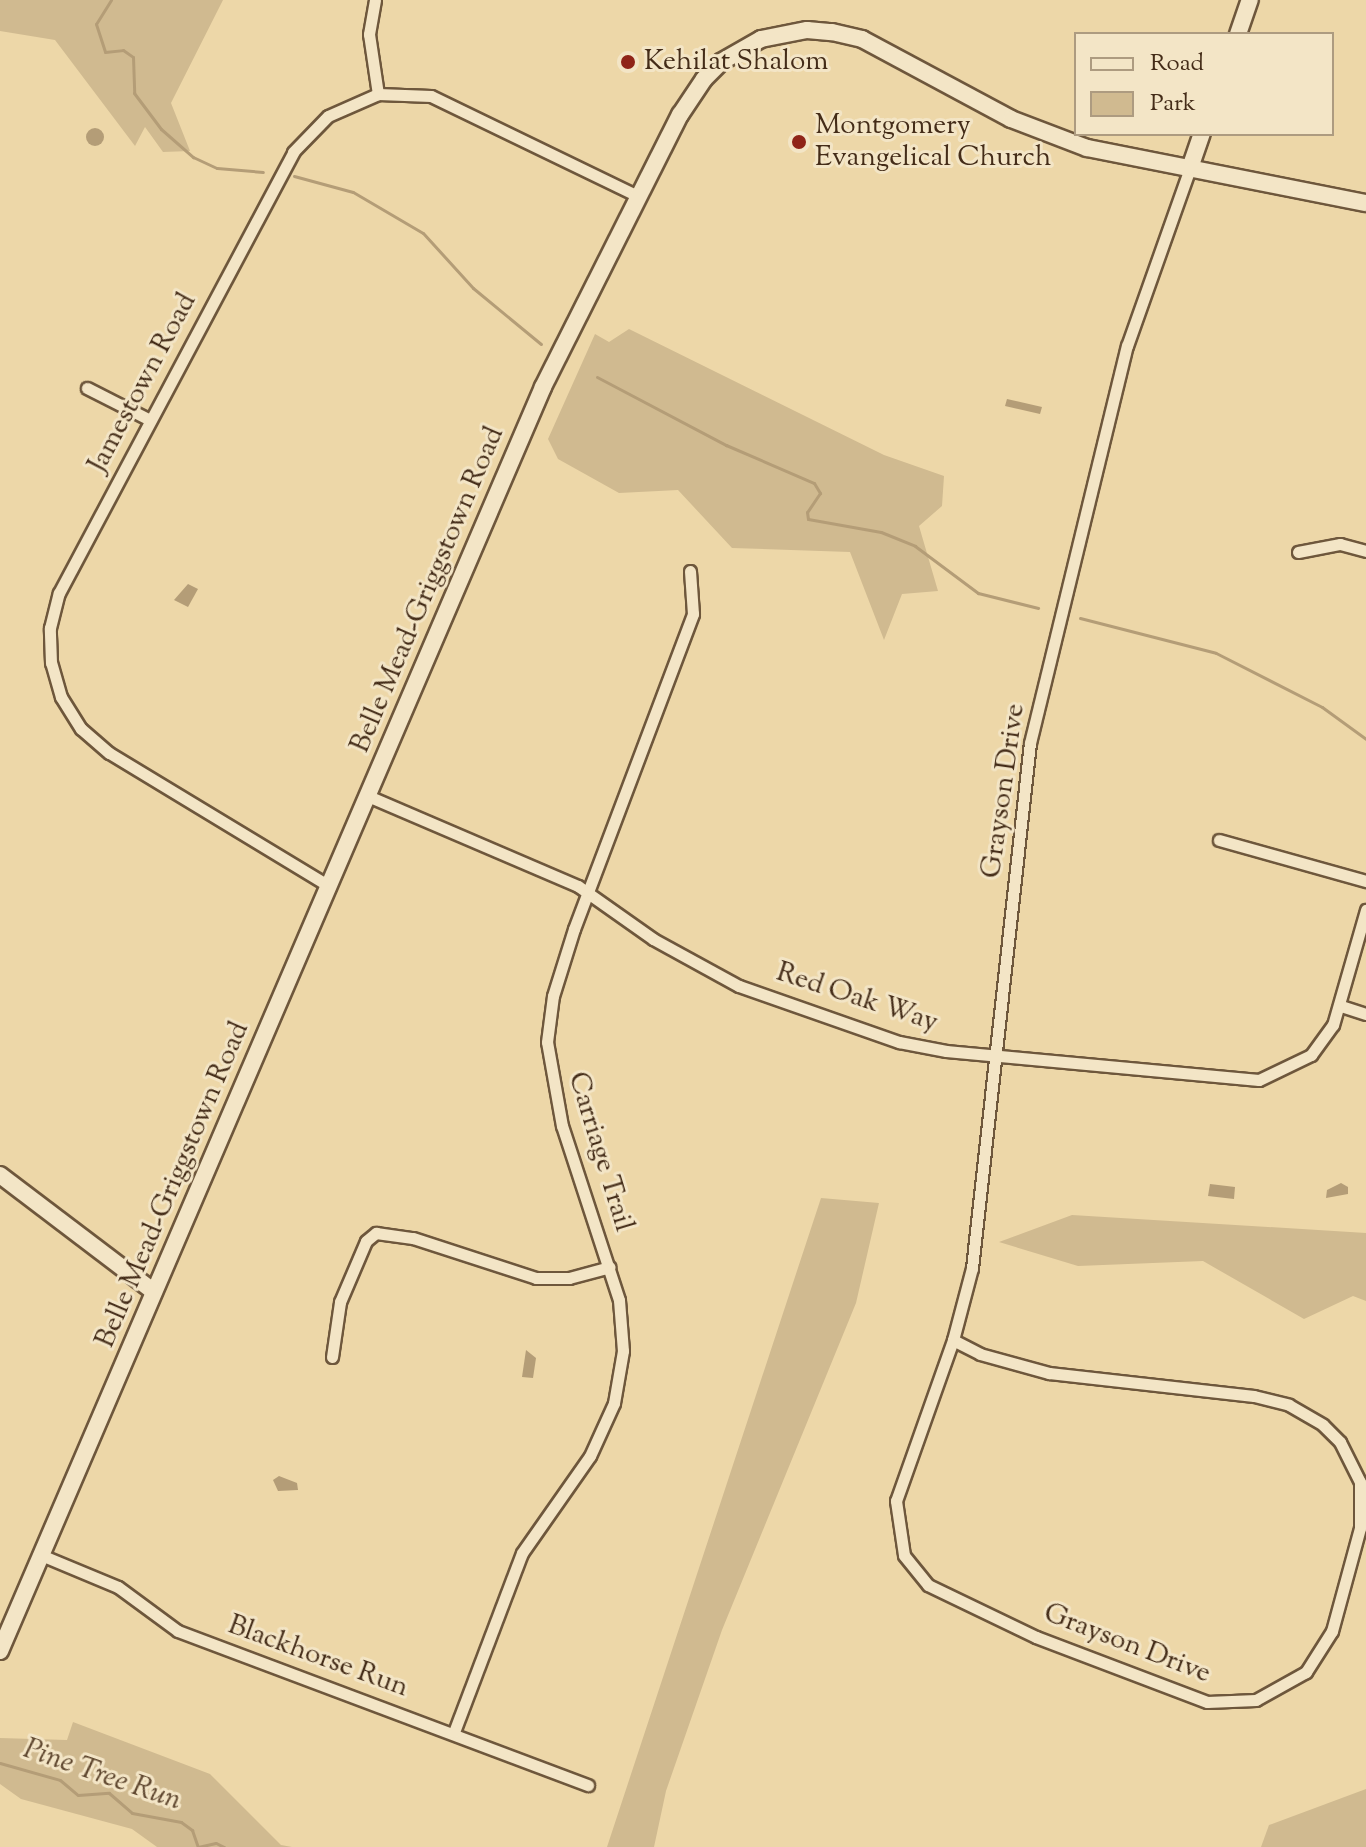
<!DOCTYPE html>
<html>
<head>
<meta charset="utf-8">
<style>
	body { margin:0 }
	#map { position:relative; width:1366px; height:1847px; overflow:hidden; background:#edd7a8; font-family:"Sorts Mill Goudy",serif }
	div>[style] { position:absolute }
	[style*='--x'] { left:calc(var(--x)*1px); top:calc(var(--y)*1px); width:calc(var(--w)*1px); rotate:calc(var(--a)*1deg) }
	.green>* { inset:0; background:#d0ba90 }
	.water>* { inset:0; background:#b49d77 }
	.round { border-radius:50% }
	.stream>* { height:3px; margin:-1.5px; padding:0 1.5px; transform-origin:1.5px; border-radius:1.5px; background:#b49d77 }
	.roads { filter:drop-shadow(2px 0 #6e573c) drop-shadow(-2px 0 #6e573c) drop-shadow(0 2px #6e573c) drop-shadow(0 -2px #6e573c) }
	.street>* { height:11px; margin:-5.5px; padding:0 5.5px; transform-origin:5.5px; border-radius:5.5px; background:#f3e5c6 }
	.secondary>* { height:16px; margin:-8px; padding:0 8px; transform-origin:8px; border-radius:8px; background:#f3e5c6 }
	.dots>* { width:22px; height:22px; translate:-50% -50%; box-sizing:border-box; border:4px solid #f3e5c6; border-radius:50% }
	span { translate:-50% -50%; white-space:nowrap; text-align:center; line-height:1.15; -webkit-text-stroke:6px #f3e5c6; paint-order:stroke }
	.poi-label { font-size:28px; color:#442c18 }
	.left { translate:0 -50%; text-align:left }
	.street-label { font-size:28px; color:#442c18 }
	.water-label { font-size:30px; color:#604830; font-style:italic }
	.legend { position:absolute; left:1074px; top:32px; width:260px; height:104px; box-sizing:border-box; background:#f3e5c6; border:2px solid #ad9b80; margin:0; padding:10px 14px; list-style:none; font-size:24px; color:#442c18 }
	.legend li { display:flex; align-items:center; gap:16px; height:40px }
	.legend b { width:40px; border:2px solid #ad9b80 }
</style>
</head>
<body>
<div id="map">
	<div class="green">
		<i style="clip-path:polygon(0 0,223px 0,171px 103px,190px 151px,163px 152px,145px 127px,135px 146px,55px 40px,0 31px)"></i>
		<i style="clip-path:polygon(629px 329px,884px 455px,944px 476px,942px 506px,919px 526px,938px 591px,902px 594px,884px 640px,850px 552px,732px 548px,678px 490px,619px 493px,558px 459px,548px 439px,595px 334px,609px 342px)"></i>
		<i style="clip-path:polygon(821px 1198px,879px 1203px,856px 1303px,722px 1630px,666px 1791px,654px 1847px,607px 1847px)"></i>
		<i style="clip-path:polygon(1072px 1215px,1366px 1233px,1366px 1301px,1353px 1296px,1304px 1319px,1203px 1261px,1078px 1266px,999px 1242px)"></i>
		<i style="clip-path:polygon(73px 1722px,210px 1774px,281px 1845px,292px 1847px,157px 1847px,132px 1829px,21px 1799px,0 1784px,0 1738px,67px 1740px)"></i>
		<i style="clip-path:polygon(1366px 1789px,1366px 1847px,1261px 1847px,1269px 1825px)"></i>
	</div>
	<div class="water">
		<i class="round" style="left:86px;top:128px;width:18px;height:18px"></i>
		<i style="clip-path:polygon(1007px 399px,1042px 407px,1040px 414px,1005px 406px)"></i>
		<i style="clip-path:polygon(188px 584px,198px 589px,188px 607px,174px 600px)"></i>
		<i style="clip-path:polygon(1341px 1183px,1348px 1187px,1348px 1194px,1326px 1198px,1327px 1190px)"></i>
		<i style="clip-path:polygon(1210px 1184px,1235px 1187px,1234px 1199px,1208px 1196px)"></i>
		<i style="clip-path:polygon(526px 1350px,536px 1358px,533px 1378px,522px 1377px)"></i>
		<i style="clip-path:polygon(279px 1476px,297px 1483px,298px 1490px,278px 1491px,273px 1480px)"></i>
	</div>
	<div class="stream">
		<i style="--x:111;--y:0;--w:28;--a:122"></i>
		<i style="--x:96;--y:24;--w:29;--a:72"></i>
		<i style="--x:105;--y:52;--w:18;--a:-6"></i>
		<i style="--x:123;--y:50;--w:12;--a:35"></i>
		<i style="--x:133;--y:57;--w:36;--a:88"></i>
		<i style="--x:134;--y:93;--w:45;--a:53.1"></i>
		<i style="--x:161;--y:129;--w:43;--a:41.2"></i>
		<i style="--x:193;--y:157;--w:26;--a:25"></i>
		<i style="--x:217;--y:168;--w:46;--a:5"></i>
		<i style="--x:294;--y:176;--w:61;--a:15.2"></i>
		<i style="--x:353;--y:192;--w:81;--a:30.4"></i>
		<i style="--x:423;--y:233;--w:74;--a:47.7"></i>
		<i style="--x:473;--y:288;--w:88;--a:39.5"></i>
		<i style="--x:597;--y:377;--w:146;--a:27.8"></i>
		<i style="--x:726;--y:445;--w:96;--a:23.4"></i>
		<i style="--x:814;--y:483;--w:12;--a:59"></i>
		<i style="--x:820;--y:493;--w:23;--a:124"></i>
		<i style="--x:807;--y:512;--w:7;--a:82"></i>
		<i style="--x:808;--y:519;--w:74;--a:10.1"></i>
		<i style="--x:881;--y:532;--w:37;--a:22"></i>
		<i style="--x:915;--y:546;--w:79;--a:36.7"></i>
		<i style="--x:978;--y:593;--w:62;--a:14"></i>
		<i style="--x:1080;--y:618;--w:140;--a:14.4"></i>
		<i style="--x:1216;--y:653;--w:119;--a:27"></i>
		<i style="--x:1322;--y:707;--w:54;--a:36"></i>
		<i style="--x:0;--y:1763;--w:62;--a:15.8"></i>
		<i style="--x:60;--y:1780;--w:23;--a:40"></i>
		<i style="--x:78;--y:1795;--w:31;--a:-4"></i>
		<i style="--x:109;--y:1793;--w:30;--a:41"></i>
		<i style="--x:132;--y:1813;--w:50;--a:10.4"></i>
		<i style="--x:181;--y:1822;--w:14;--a:36"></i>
		<i style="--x:192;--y:1830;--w:18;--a:71"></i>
		<i style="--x:198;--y:1847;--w:18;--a:-13"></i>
		<i style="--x:216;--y:1843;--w:9;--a:27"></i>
	</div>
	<div class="roads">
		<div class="street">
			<i style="--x:375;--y:0;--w:35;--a:100"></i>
			<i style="--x:369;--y:34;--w:61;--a:81.5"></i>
			<i style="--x:87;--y:388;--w:71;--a:26.9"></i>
			<i style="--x:1298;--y:552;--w:43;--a:-10.8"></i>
			<i style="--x:1340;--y:544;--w:27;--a:15"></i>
			<i style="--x:368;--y:796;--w:228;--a:23.2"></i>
			<i style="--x:578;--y:886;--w:92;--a:35.2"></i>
			<i style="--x:653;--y:939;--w:98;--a:28.7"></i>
			<i style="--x:739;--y:986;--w:170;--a:19.3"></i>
			<i style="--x:899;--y:1042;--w:48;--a:10.8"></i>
			<i style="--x:946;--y:1051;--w:314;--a:5.3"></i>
			<i style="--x:1259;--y:1080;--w:58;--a:-25.7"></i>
			<i style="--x:1311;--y:1055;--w:37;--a:-54"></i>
			<i style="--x:1333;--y:1025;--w:120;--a:-74"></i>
			<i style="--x:1219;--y:840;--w:153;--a:15.6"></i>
			<i style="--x:329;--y:886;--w:257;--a:-148.8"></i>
			<i style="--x:109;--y:753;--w:37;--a:-139"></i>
			<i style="--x:81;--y:729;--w:38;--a:-122"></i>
			<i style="--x:61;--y:697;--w:35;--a:-106"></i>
			<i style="--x:51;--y:663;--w:35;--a:-92"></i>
			<i style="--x:50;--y:628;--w:36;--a:-76"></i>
			<i style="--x:59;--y:593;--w:499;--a:-62"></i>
			<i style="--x:293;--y:152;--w:50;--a:-45.8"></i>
			<i style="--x:328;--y:116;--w:55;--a:-23.7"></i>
			<i style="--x:378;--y:94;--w:53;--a:2.2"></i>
			<i style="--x:431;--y:96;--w:230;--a:25.8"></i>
			<i style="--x:1341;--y:1006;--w:26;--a:18"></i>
			<i style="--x:953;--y:1340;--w:30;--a:27"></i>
			<i style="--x:980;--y:1354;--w:72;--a:15.4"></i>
			<i style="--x:1049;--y:1373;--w:206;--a:6.4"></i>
			<i style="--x:1254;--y:1396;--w:36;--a:14"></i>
			<i style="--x:1289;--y:1405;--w:39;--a:30"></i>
			<i style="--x:1323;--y:1425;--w:24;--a:45"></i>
			<i style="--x:1340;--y:1442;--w:45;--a:63.4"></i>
			<i style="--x:1360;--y:1482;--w:46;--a:90"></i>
			<i style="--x:1360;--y:1528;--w:107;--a:105.2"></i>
			<i style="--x:1332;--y:1631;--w:49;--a:122.4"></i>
			<i style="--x:1306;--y:1672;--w:57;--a:150.8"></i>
			<i style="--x:1256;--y:1700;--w:49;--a:177.7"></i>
			<i style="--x:1207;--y:1702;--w:183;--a:-159.2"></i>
			<i style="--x:1036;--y:1637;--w:120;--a:-154.3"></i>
			<i style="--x:928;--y:1585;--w:38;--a:-129"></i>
			<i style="--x:904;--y:1555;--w:55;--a:-98.4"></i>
			<i style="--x:896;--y:1501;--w:171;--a:-70.5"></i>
			<i style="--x:953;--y:1340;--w:74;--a:-75.2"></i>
			<i style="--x:972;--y:1268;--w:528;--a:-83.7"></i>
			<i style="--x:1030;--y:743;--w:409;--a:-76.3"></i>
			<i style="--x:1127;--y:346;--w:189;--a:-70.5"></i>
			<i style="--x:332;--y:1357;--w:56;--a:-81.7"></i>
			<i style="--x:340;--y:1302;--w:66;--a:-66.9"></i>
			<i style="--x:366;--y:1241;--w:13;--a:-39"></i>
			<i style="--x:376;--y:1233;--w:37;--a:8"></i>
			<i style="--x:413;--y:1238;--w:129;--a:18"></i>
			<i style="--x:536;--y:1278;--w:33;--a:0"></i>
			<i style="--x:569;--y:1278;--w:42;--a:-15"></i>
			<i style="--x:41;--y:1555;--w:83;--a:22.6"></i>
			<i style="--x:118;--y:1587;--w:74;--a:36.3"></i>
			<i style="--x:178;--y:1631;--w:438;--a:20.6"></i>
			<i style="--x:454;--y:1732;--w:191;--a:-69.2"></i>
			<i style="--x:522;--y:1553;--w:118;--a:-55"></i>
			<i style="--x:590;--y:1456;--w:58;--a:-65.6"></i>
			<i style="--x:614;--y:1403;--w:53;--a:-80.2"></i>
			<i style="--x:623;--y:1351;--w:51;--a:-94.5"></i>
			<i style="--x:619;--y:1300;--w:183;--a:-108.1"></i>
			<i style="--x:562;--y:1126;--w:85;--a:-100.1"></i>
			<i style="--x:547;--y:1042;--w:46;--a:-82.6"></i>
			<i style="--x:553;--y:996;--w:70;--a:-72.6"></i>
			<i style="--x:574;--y:929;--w:337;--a:-69.3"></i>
			<i style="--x:693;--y:614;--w:43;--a:-94"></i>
		</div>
		<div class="secondary">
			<i style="--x:1238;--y:34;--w:36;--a:-71"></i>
			<i style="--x:1190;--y:168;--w:36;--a:-71"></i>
			<i style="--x:0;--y:1175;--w:193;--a:37.2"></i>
			<i style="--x:0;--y:1651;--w:1376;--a:-66.75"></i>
			<i style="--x:543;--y:387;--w:305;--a:-63.3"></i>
			<i style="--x:680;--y:115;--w:43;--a:-56.3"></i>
			<i style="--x:704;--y:79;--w:24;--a:-45"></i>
			<i style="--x:721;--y:62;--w:46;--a:-29.9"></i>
			<i style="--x:761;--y:39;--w:47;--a:-11.1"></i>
			<i style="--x:807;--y:30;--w:25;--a:5"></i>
			<i style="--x:832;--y:32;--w:31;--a:13"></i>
			<i style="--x:862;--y:39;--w:169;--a:28.2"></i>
			<i style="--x:1011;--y:119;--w:81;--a:20.9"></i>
			<i style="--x:1087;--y:148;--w:284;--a:11.2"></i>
		</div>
	</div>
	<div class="dots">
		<i style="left:628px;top:62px;background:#8f2418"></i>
		<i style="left:799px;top:142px;background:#8f2418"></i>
	</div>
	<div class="poi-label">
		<span class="left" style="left:644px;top:62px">Kehilat Shalom</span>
		<span class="left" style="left:815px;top:142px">Montgomery<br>Evangelical Church</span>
	</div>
	<div class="street-label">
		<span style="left:143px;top:383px;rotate:-62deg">Jamestown Road</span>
		<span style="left:428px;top:590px;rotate:-67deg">Belle Mead-Griggstown Road</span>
		<span style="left:1004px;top:791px;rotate:-82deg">Grayson Drive</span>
		<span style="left:857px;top:998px;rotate:18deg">Red Oak Way</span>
		<span style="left:600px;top:1152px;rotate:73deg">Carriage Trail</span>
		<span style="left:173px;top:1185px;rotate:-67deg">Belle Mead-Griggstown Road</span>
		<span style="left:1127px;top:1644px;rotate:21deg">Grayson Drive</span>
		<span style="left:318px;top:1657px;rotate:20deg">Blackhorse Run</span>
	</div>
	<div class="water-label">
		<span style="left:102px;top:1776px;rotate:19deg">Pine Tree Run</span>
	</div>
	<ul class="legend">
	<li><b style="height:10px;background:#f3e5c6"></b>Road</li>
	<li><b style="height:22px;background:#d0ba90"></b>Park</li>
	</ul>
</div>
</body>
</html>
